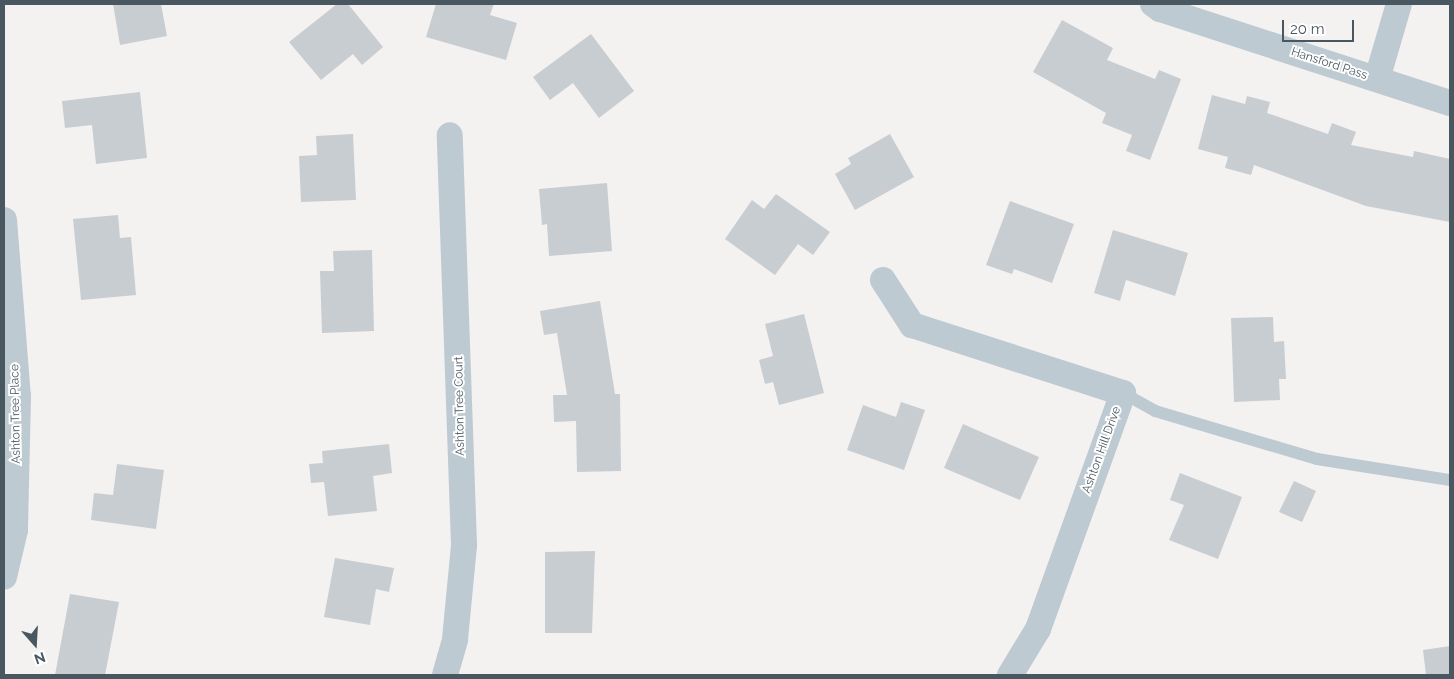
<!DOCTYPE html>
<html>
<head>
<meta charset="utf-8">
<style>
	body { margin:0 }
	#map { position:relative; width:1454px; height:679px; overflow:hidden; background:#f4f1f1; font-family:Raleway,sans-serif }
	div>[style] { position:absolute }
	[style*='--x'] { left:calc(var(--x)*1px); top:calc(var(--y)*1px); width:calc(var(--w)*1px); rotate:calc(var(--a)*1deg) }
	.building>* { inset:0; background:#c8cdd1 }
	.lane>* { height:12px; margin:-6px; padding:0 6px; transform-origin:6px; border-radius:6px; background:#becad1 }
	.street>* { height:26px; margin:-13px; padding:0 13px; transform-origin:13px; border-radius:13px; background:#becad1 }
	span { translate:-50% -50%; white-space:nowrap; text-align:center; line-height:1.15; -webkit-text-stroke:4px #fff; paint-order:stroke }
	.street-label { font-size:12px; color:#485760 }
	.frame { position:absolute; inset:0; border:5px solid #485760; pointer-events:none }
	.north { position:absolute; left:10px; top:619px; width:50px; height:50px; -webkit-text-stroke:4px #fff; paint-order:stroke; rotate:161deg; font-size:14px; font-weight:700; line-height:20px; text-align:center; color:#485760 }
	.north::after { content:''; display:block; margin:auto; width:18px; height:22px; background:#485760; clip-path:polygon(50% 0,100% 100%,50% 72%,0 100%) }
	.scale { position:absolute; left:1282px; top:20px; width:72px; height:22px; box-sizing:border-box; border:2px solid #485760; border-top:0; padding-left:6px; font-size:15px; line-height:18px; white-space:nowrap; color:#485760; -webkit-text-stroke:4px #fff; paint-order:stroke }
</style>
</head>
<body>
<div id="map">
	<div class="building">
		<i style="clip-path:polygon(113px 4px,161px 4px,167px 36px,120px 45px)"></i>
		<i style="clip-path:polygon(337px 4px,348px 4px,383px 47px,362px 65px,353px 54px,321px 80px,289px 42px)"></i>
		<i style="clip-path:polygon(436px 4px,494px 4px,490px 15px,517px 23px,506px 60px,426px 37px)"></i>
		<i style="clip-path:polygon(1062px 20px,1113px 48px,1107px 60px,1155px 79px,1159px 70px,1181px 79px,1150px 160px,1126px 151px,1132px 135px,1102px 123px,1106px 113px,1033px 72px)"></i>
		<i style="clip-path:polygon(591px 34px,634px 91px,599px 118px,573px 83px,550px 100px,533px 77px)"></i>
		<i style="clip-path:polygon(140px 92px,147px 158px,96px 164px,92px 125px,65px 128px,62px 101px)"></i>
		<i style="clip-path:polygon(1212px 95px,1245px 104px,1247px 96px,1270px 102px,1267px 113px,1328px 134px,1332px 123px,1356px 132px,1351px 145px,1413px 157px,1414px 151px,1450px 159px,1450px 222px,1366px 206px,1254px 165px,1251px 175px,1225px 168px,1228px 157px,1198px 149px)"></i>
		<i style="clip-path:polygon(353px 134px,356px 200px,301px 202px,299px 156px,317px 155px,316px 136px)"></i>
		<i style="clip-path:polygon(890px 134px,914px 177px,855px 210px,835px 174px,851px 164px,848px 158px)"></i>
		<i style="clip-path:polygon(607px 183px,612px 251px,549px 256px,547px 224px,542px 225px,539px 189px)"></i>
		<i style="clip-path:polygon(776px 194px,830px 232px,813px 255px,798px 244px,775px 275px,725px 239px,752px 200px,764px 209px)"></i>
		<i style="clip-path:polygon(1010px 201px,1074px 224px,1052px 283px,1014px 269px,1012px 274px,986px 265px)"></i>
		<i style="clip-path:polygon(118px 215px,120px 238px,131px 237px,136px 295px,81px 300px,73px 219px)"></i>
		<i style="clip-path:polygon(1113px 230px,1188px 253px,1175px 296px,1126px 280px,1120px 301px,1094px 293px)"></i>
		<i style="clip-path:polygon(372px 250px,374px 331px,322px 333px,320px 271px,334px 271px,333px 251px)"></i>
		<i style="clip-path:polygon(600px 301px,615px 394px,620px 394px,621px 471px,577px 472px,576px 421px,554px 422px,553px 395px,567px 395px,557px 333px,544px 335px,540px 311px)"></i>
		<i style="clip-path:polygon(804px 314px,824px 393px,779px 405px,773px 382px,765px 384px,759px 360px,773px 356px,765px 324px)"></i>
		<i style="clip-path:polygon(1273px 317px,1274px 342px,1284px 341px,1286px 379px,1279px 379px,1280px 400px,1234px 402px,1231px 318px)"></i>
		<i style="clip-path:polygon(901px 402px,925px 410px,904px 470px,847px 450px,863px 405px,896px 417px)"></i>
		<i style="clip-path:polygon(963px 424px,1039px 457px,1020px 500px,944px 468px)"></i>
		<i style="clip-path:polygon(389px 444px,392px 473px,373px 476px,377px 511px,328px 516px,324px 482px,311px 483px,309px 464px,323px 463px,322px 451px)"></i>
		<i style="clip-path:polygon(117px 464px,164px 470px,156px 529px,91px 520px,94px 493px,113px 495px)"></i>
		<i style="clip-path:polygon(1180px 473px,1242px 497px,1218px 559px,1169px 540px,1184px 505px,1170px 500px)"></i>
		<i style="clip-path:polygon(1294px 481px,1316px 491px,1302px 522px,1279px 512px)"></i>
		<i style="clip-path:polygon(595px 551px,592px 633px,545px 633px,545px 552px)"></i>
		<i style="clip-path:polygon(335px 558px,394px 568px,389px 592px,376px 589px,370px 625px,324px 617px)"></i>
		<i style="clip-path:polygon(70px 594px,119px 602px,105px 675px,55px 675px)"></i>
		<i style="clip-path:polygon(1450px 646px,1450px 675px,1426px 675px,1423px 650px)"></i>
	</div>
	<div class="lane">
		<i style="--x:1123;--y:393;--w:37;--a:29"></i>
		<i style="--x:1155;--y:411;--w:169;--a:16.5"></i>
		<i style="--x:1317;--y:459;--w:135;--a:9"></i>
	</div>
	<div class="street">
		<i style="--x:1153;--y:4;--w:9;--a:36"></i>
		<i style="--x:1160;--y:9;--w:305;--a:18"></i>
		<i style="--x:1377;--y:79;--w:78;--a:-73.7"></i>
		<i style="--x:4;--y:220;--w:177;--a:85.5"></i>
		<i style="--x:18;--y:396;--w:134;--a:91.3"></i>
		<i style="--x:15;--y:530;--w:48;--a:103.2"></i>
		<i style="--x:883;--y:280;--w:54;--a:57.2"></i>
		<i style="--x:912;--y:325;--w:222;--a:17.9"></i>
		<i style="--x:1123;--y:393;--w:251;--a:109.8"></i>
		<i style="--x:1038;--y:629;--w:54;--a:121.3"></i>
		<i style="--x:445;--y:675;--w:37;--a:-74"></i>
		<i style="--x:455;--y:639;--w:94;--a:-84.5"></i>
		<i style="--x:464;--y:545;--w:410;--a:-92"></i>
	</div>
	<div class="street-label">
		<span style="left:1329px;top:64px;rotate:18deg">Hansford Pass</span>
		<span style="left:460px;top:406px;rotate:-91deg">Ashton Tree Court</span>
		<span style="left:16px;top:414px;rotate:-91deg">Ashton Tree Place</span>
		<span style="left:1102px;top:450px;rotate:-70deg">Ashton Hill Drive</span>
	</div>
	<div class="frame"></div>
	<div class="north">N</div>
	<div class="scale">20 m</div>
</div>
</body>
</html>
